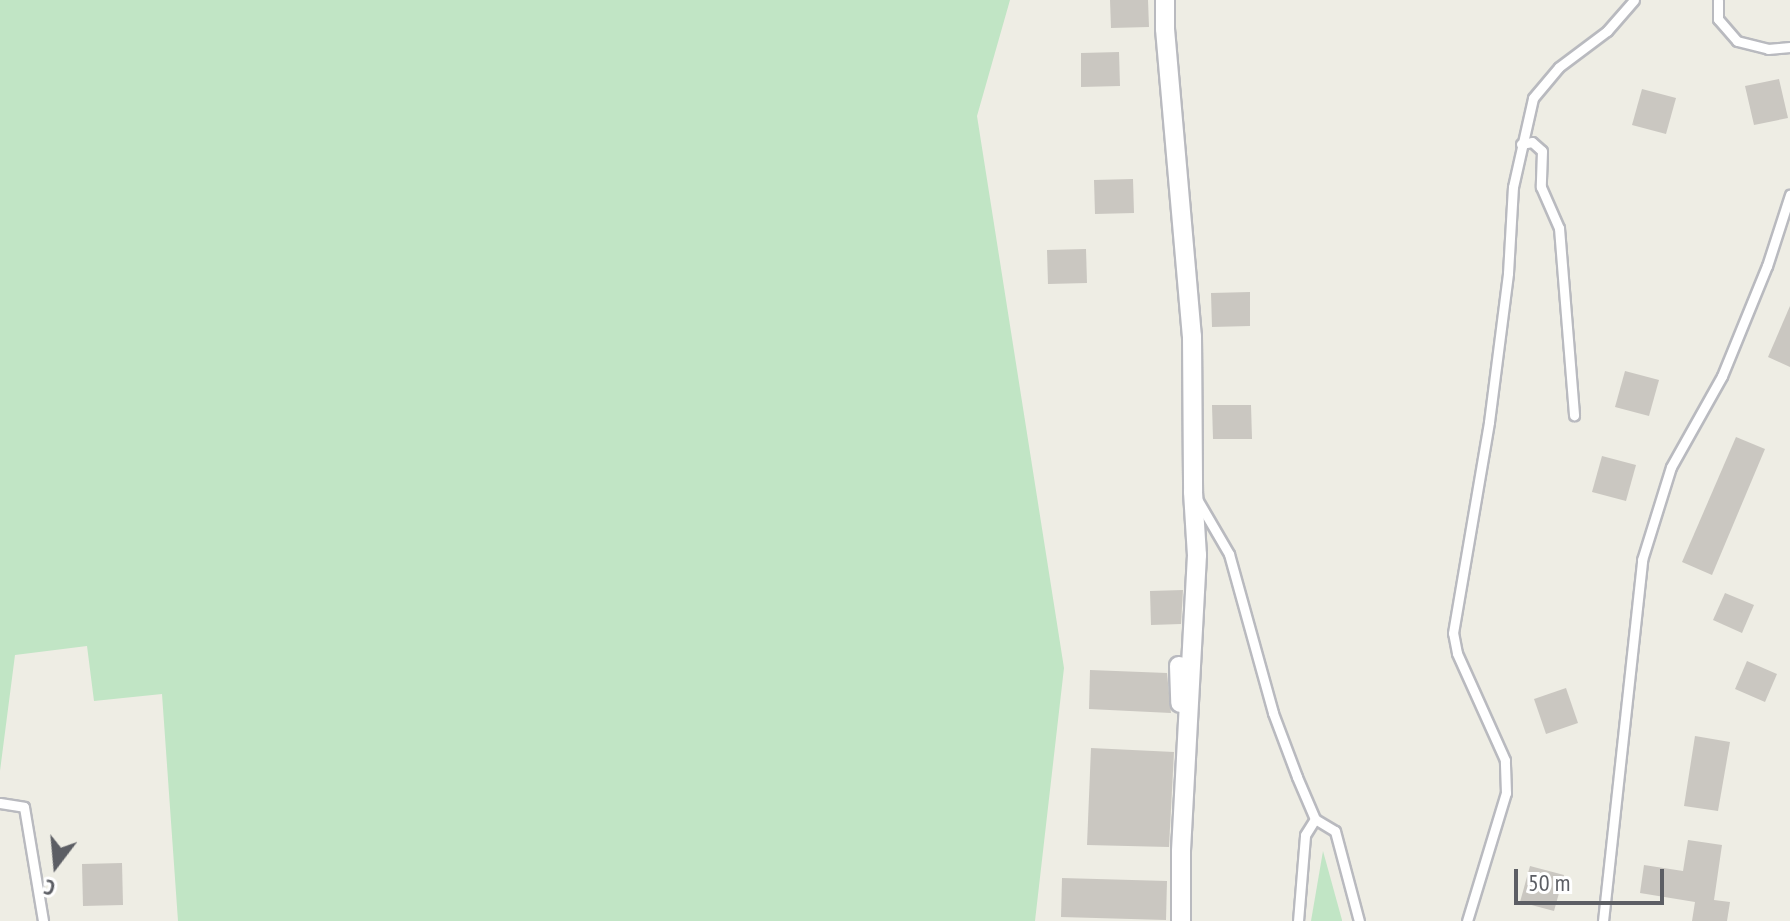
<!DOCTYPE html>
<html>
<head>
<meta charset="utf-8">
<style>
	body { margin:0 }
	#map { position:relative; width:1790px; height:921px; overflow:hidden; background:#eeede4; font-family:"PT Sans Narrow",sans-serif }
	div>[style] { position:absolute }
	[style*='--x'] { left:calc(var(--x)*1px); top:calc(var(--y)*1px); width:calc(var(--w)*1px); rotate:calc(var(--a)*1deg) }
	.green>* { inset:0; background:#c1e5c5 }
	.building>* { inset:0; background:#cac7c1 }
	.roads { filter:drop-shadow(2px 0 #b9babf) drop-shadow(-2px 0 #b9babf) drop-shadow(0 2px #b9babf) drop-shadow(0 -2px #b9babf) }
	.lane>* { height:9px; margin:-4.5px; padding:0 4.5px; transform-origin:4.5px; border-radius:4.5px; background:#fff }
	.street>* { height:18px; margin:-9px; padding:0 9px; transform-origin:9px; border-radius:9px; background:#fff }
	span { translate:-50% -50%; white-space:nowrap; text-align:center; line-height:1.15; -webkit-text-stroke:8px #fff; paint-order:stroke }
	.north { position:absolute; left:16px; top:825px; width:80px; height:80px; -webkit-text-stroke:6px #fff; paint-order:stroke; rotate:196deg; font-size:22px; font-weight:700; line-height:32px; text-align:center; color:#5c5e64 }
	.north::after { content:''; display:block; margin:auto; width:28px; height:36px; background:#5c5e64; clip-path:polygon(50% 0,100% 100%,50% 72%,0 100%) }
	.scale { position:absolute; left:1514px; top:869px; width:150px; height:36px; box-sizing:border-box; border:4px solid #5c5e64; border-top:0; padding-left:10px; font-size:24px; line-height:28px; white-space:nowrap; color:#5c5e64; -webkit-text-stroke:6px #fff; paint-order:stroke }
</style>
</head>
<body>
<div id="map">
	<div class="green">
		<i style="clip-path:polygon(0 0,1010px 0,977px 116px,1064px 668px,1035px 921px,178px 921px,162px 694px,94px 701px,87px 646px,15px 655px,0 771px)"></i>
		<i style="clip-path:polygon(1323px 851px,1342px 920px,1342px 921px,1311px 921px)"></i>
	</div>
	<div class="building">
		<i style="clip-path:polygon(1110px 0,1148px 0,1149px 27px,1111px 28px)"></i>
		<i style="clip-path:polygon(1119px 52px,1120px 86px,1081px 87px,1081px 53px)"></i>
		<i style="clip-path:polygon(1779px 79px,1788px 118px,1754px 125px,1745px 86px)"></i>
		<i style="clip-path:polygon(1642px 89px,1676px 98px,1666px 134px,1632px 125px)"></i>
		<i style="clip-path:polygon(1133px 179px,1134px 213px,1095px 214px,1094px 180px)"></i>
		<i style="clip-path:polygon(1086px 249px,1087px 283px,1048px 284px,1047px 250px)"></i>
		<i style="clip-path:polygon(1250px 292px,1250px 326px,1212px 327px,1211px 293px)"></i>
		<i style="clip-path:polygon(1790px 306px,1790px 367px,1768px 357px)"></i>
		<i style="clip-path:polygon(1625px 371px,1659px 380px,1649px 416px,1615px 407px)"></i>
		<i style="clip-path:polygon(1212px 405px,1251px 405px,1252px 439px,1213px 439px)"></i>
		<i style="clip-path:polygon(1736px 437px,1765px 449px,1712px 575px,1682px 562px)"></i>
		<i style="clip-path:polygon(1602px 456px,1636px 465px,1626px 501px,1592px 492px)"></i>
		<i style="clip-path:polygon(1183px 590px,1181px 624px,1151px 625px,1150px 591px)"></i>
		<i style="clip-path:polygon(1725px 593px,1754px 605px,1742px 633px,1713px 620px)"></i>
		<i style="clip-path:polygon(1747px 661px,1777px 674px,1765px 702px,1735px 689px)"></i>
		<i style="clip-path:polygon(1090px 670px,1167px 673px,1171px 713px,1089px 709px)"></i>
		<i style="clip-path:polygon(1566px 688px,1578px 723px,1546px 734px,1534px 699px)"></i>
		<i style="clip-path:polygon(1695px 736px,1730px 742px,1718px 811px,1684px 806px)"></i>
		<i style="clip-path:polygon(1091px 748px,1174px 752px,1169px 847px,1087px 845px)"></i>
		<i style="clip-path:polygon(1688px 840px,1722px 845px,1714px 900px,1730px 902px,1727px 921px,1692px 921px,1695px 902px,1640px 893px,1644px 865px,1683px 871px)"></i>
		<i style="clip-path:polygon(122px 863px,123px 905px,83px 906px,82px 864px)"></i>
		<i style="clip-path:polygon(1530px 866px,1564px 875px,1554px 911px,1520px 902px)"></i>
		<i style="clip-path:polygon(1062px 878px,1167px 881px,1166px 920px,1061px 917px)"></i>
	</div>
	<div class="roads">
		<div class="lane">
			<i style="--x:1718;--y:0;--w:19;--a:90"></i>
			<i style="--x:1718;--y:19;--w:29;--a:49"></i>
			<i style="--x:1737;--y:41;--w:32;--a:14"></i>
			<i style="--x:1768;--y:49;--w:22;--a:-5"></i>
			<i style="--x:1521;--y:144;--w:11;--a:-10"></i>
			<i style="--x:1532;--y:142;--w:13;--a:42"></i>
			<i style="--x:1542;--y:151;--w:36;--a:92"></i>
			<i style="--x:1541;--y:187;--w:45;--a:66.3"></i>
			<i style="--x:1559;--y:228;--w:188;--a:85.4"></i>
			<i style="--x:1197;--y:499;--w:64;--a:59.8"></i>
			<i style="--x:1229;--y:554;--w:165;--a:74.5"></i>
			<i style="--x:1273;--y:713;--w:68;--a:69.4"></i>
			<i style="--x:1297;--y:777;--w:46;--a:66.8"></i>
			<i style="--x:1315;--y:819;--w:23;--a:31"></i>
			<i style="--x:1335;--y:831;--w:93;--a:75.1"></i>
			<i style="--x:0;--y:803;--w:24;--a:9"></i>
			<i style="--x:24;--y:807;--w:116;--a:80.5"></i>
			<i style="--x:1298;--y:921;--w:86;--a:-85.3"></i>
			<i style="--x:1305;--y:835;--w:19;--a:-58"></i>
			<i style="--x:1467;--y:921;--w:134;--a:-73.1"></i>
			<i style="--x:1506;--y:793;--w:33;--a:-92"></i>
			<i style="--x:1505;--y:760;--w:117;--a:-114.2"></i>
			<i style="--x:1457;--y:653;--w:20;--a:-101"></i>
			<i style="--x:1453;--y:633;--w:214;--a:-80.3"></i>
			<i style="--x:1489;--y:422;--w:150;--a:-82.7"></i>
			<i style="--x:1508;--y:273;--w:86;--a:-86.7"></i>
			<i style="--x:1513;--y:187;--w:91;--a:-77.3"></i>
			<i style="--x:1533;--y:98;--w:40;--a:-50"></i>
			<i style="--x:1559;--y:67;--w:60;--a:-36.9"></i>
			<i style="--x:1607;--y:31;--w:41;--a:-48.9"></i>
			<i style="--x:1603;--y:921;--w:363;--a:-83.8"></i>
			<i style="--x:1642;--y:560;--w:97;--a:-72.7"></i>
			<i style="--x:1671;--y:467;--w:104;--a:-60.7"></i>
			<i style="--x:1722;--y:376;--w:119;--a:-67.8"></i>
			<i style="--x:1767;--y:266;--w:75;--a:-72.1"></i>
		</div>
		<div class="street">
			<i style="--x:1165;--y:0;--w:29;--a:90"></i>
			<i style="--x:1165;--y:29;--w:308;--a:85"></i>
			<i style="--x:1192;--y:336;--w:156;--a:89.6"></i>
			<i style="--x:1193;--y:492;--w:63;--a:86.4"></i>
			<i style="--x:1197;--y:555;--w:297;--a:93.1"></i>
			<i style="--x:1181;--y:852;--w:69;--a:90"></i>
			<i style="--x:1179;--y:666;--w:37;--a:88"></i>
		</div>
	</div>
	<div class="north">С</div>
	<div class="scale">50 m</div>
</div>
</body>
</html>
